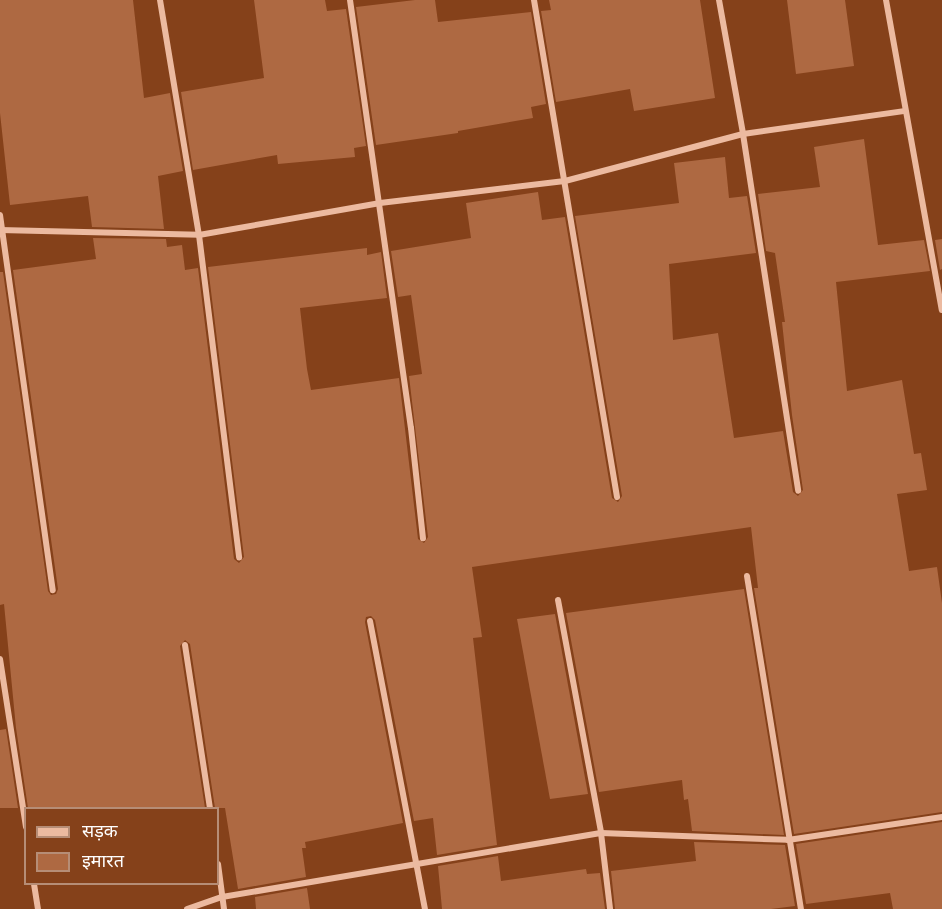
<!DOCTYPE html>
<html>
<head>
<meta charset="utf-8">
<style>
	body { margin:0 }
	#map { position:relative; width:942px; height:909px; overflow:hidden; background:#85411a; font-family:Montserrat,"Noto Sans Devanagari",sans-serif }
	div>[style] { position:absolute }
	[style*='--x'] { left:calc(var(--x)*1px); top:calc(var(--y)*1px); width:calc(var(--w)*1px); rotate:calc(var(--a)*1deg) }
	.building>* { inset:0; background:#ae6942 }
	.minor>* { height:6px; margin:-3px; padding:0 3px; transform-origin:3px; border-radius:3px; background:#ecbaa0 }
	span { translate:-50% -50%; white-space:nowrap; text-align:center; line-height:1.15; -webkit-text-stroke:5px #85411a; paint-order:stroke }
	.legend { position:absolute; left:24px; top:807px; width:195px; height:78px; box-sizing:border-box; background:#85411a; border:2px solid #b68d76; margin:0; padding:8px 10px; list-style:none; font-size:18px; color:#fff }
	.legend li { display:flex; align-items:center; gap:12px; height:30px }
	.legend b { width:30px; border:2px solid #b68d76 }
</style>
</head>
<body>
<div id="map">
	<div class="building">
		<i style="clip-path:polygon(0 0,133px 0,144px 98px,170px 93px,183px 171px,158px 176px,164px 229px,92px 227px,88px 196px,10px 205px,0 113px)"></i>
		<i style="clip-path:polygon(254px 0,325px 0,327px 11px,346px 9px,366px 146px,354px 148px,355px 157px,278px 164px,277px 155px,193px 170px,181px 92px,264px 78px)"></i>
		<i style="clip-path:polygon(415px 0,435px 0,438px 22px,531px 12px,546px 104px,531px 107px,533px 118px,458px 131px,458px 133px,376px 145px,356px 7px)"></i>
		<i style="clip-path:polygon(549px 0,700px 0,715px 98px,634px 111px,630px 89px,556px 102px,541px 11px,551px 10px)"></i>
		<i style="clip-path:polygon(787px 0,845px 0,854px 66px,796px 74px)"></i>
		<i style="clip-path:polygon(864px 139px,878px 245px,924px 240px,930px 271px,836px 282px,847px 391px,902px 380px,914px 454px,921px 453px,927px 490px,897px 494px,909px 571px,937px 567px,942px 603px,942px 812px,794px 834px,754px 588px,758px 588px,751px 527px,472px 567px,482px 637px,473px 638px,497px 845px,437px 855px,433px 818px,414px 821px,375px 620px,371px 616px,366px 617px,365px 622px,403px 823px,305px 842px,306px 848px,302px 848px,306px 877px,238px 889px,225px 808px,215px 808px,190px 644px,185px 640px,180px 646px,205px 808px,28px 808px,16px 728px,4px 604px,0 605px,0 272px,3px 272px,48px 591px,51px 595px,56px 594px,58px 589px,13px 270px,96px 259px,93px 238px,166px 239px,167px 247px,182px 245px,185px 270px,198px 268px,234px 559px,239px 563px,244px 557px,208px 267px,367px 248px,367px 255px,381px 252px,387px 298px,300px 308px,307px 369px,311px 390px,399px 378px,418px 539px,424px 543px,428px 537px,409px 376px,422px 374px,411px 295px,398px 297px,391px 251px,471px 238px,466px 203px,538px 192px,542px 220px,565px 217px,612px 498px,618px 502px,622px 496px,575px 216px,679px 203px,674px 163px,725px 157px,729px 198px,747px 196px,756px 253px,669px 264px,673px 340px,718px 333px,734px 438px,783px 431px,793px 492px,798px 496px,803px 490px,792px 415px,782px 322px,785px 322px,775px 253px,766px 251px,758px 194px,820px 187px,814px 147px)"></i>
		<i style="clip-path:polygon(942px 239px,942px 269px,940px 270px,935px 240px)"></i>
		<i style="clip-path:polygon(744px 589px,784px 835px,692px 831px,688px 799px,684px 800px,682px 780px,599px 792px,566px 613px)"></i>
		<i style="clip-path:polygon(555px 614px,588px 794px,550px 799px,517px 619px)"></i>
		<i style="clip-path:polygon(6px 729px,18px 808px,0 808px,0 730px)"></i>
		<i style="clip-path:polygon(942px 822px,942px 909px,893px 909px,890px 893px,806px 904px,796px 844px)"></i>
		<i style="clip-path:polygon(694px 842px,785px 845px,795px 906px,771px 909px,615px 909px,611px 871px,696px 861px)"></i>
		<i style="clip-path:polygon(498px 856px,501px 881px,586px 869px,587px 874px,600px 873px,605px 909px,442px 909px,438px 866px)"></i>
		<i style="clip-path:polygon(307px 888px,310px 909px,256px 909px,255px 897px)"></i>
	</div>
	<div class="minor">
		<i style="--x:160;--y:0;--w:238;--a:80.6"></i>
		<i style="--x:199;--y:235;--w:325;--a:82.9"></i>
		<i style="--x:350;--y:0;--w:432;--a:81.9"></i>
		<i style="--x:411;--y:428;--w:111;--a:83.8"></i>
		<i style="--x:534;--y:0;--w:504;--a:80.52"></i>
		<i style="--x:719;--y:0;--w:136;--a:79.8"></i>
		<i style="--x:743;--y:134;--w:361;--a:81.2"></i>
		<i style="--x:886;--y:0;--w:315;--a:79.8"></i>
		<i style="--x:0;--y:215;--w:379;--a:82"></i>
		<i style="--x:0;--y:230;--w:199;--a:1.4"></i>
		<i style="--x:199;--y:235;--w:184;--a:-10"></i>
		<i style="--x:380;--y:203;--w:186;--a:-6.8"></i>
		<i style="--x:565;--y:181;--w:184;--a:-14.8"></i>
		<i style="--x:743;--y:134;--w:164;--a:-8.1"></i>
		<i style="--x:747;--y:576;--w:337;--a:80.8"></i>
		<i style="--x:558;--y:600;--w:237;--a:79.5"></i>
		<i style="--x:601;--y:833;--w:77;--a:83.2"></i>
		<i style="--x:370;--y:621;--w:293;--a:79.2"></i>
		<i style="--x:185;--y:645;--w:165;--a:81.3"></i>
		<i style="--x:0;--y:659;--w:170;--a:81.2"></i>
		<i style="--x:218;--y:864;--w:45;--a:82.4"></i>
		<i style="--x:34;--y:884;--w:25;--a:81"></i>
		<i style="--x:187;--y:909;--w:37;--a:-19"></i>
		<i style="--x:222;--y:897;--w:384;--a:-9.6"></i>
		<i style="--x:601;--y:833;--w:187;--a:2.1"></i>
		<i style="--x:788;--y:840;--w:156;--a:-8.5"></i>
	</div>
	<ul class="legend">
	<li><b style="height:8px;background:#ecbaa0"></b>सड़क</li>
	<li><b style="height:16px;background:#ae6942"></b>इमारत</li>
	</ul>
</div>
</body>
</html>
